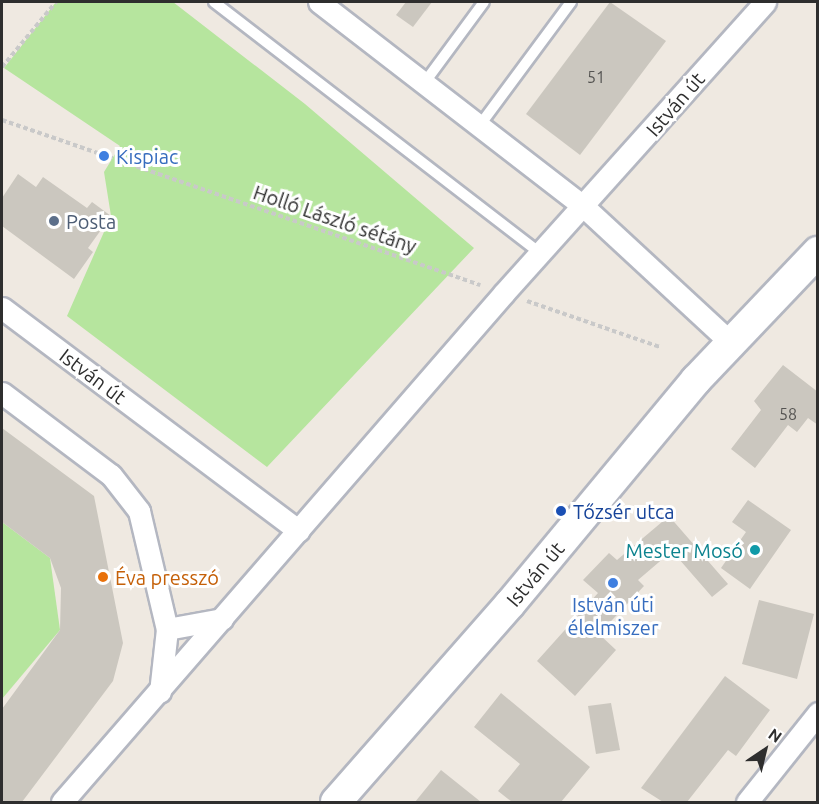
<!DOCTYPE html>
<html>
<head>
<meta charset="utf-8">
<style>
	body { margin:0 }
	#map { position:relative; width:819px; height:804px; overflow:hidden; background:#efe9e1; font-family:Ubuntu,sans-serif }
	div>[style] { position:absolute }
	[style*='--x'] { left:calc(var(--x)*1px); top:calc(var(--y)*1px); width:calc(var(--w)*1px); rotate:calc(var(--a)*1deg) }
	.green>* { inset:0; background:#b6e59e }
	.building>* { inset:0; background:#cbc7bf }
	.path>* { height:4px; margin-top:-2px; transform-origin:0; background:repeating-linear-gradient(90deg,#c9c9c9 0 4.5px,transparent 0 7.5px) }
	.roads { filter:drop-shadow(2px 0 #b4b7c1) drop-shadow(-2px 0 #b4b7c1) drop-shadow(0 2px #b4b7c1) drop-shadow(0 -2px #b4b7c1) }
	.lane>* { height:10px; margin:-5px; padding:0 5px; transform-origin:5px; border-radius:5px; background:#fff }
	.street>* { height:21px; margin:-10.5px; padding:0 10.5px; transform-origin:10.5px; border-radius:10.5px; background:#fff }
	.secondary>* { height:30px; margin:-15px; padding:0 15px; transform-origin:15px; border-radius:15px; background:#fff }
	.dots>* { width:16px; height:16px; translate:-50% -50%; box-sizing:border-box; border:3px solid #fff; border-radius:50% }
	span { translate:-50% -50%; white-space:nowrap; text-align:center; line-height:1.15; -webkit-text-stroke:6px #fff; paint-order:stroke }
	.number-label { font-size:16px; color:#555452 }
	.number-label span { -webkit-text-stroke-width:0 }
	.street-label { font-size:20px; color:#2e2e2e }
	.shop-label { font-size:20px; color:#366cbe }
	.left { translate:0 -50%; text-align:left }
	.service-label { font-size:20px; color:#4e5e75 }
	.transit-label { font-size:20px; color:#164399 }
	.culture-label { font-size:20px; color:#0d838f }
	.right { translate:-100% -50%; text-align:right }
	.food-label { font-size:20px; color:#c56008 }
	.frame { position:absolute; inset:0; border:3px solid #2e2e2e; pointer-events:none }
	.north { position:absolute; left:735px; top:720px; width:60px; height:60px; -webkit-text-stroke:4px #fff; paint-order:stroke; rotate:35deg; font-size:16px; font-weight:700; line-height:24px; text-align:center; color:#2e2e2e }
	.north::after { content:''; display:block; margin:auto; width:21px; height:27px; background:#2e2e2e; clip-path:polygon(50% 0,100% 100%,50% 72%,0 100%) }
</style>
</head>
<body>
<div id="map">
	<div class="green">
		<i style="clip-path:polygon(56px 2px,173px 2px,305px 104px,474px 248px,267px 467px,67px 316px,111px 216px,104px 172px,120px 146px,4px 68px)"></i>
		<i style="clip-path:polygon(2px 522px,50px 558px,60px 630px,2px 699px)"></i>
	</div>
	<div class="building">
		<i style="clip-path:polygon(406px 2px,432px 2px,413px 27px,396px 15px)"></i>
		<i style="clip-path:polygon(610px 2px,666px 41px,580px 155px,526px 114px)"></i>
		<i style="clip-path:polygon(18px 174px,36px 187px,43px 177px,87px 208px,92px 202px,111px 216px,88px 248px,93px 252px,74px 279px,2px 226px,2px 198px)"></i>
		<i style="clip-path:polygon(783px 365px,818px 392px,818px 425px,808px 418px,797px 432px,788px 425px,755px 468px,731px 449px,761px 410px,754px 401px)"></i>
		<i style="clip-path:polygon(2px 428px,94px 496px,123px 643px,113px 681px,22px 802px,2px 802px,2px 709px,60px 630px,61px 588px,50px 558px,2px 522px)"></i>
		<i style="clip-path:polygon(748px 500px,791px 530px,750px 589px,721px 568px,746px 532px,732px 522px)"></i>
		<i style="clip-path:polygon(669px 516px,728px 584px,712px 597px,672px 551px,638px 580px,644px 586px,599px 634px,616px 650px,575px 696px,537px 661px,598px 593px,583px 580px,609px 553px,617px 560px)"></i>
		<i style="clip-path:polygon(759px 600px,814px 614px,797px 679px,742px 664px)"></i>
		<i style="clip-path:polygon(725px 676px,770px 710px,736px 756px,728px 750px,687px 802px,663px 802px,641px 788px)"></i>
		<i style="clip-path:polygon(501px 693px,590px 767px,561px 802px,512px 802px,498px 791px,520px 764px,474px 727px)"></i>
		<i style="clip-path:polygon(611px 703px,620px 750px,596px 754px,588px 706px)"></i>
		<i style="clip-path:polygon(441px 770px,481px 802px,415px 802px)"></i>
	</div>
	<div class="path">
		<i style="--x:2;--y:67;--w:85;--a:-50.3"></i>
		<i style="--x:2;--y:120;--w:506;--a:19.04"></i>
		<i style="--x:527;--y:301;--w:141;--a:19.1"></i>
	</div>
	<div class="roads">
		<div class="lane">
			<i style="--x:214;--y:2;--w:411;--a:37.6"></i>
			<i style="--x:425;--y:82;--w:99;--a:-53.6"></i>
			<i style="--x:480;--y:125;--w:153;--a:-53.5"></i>
		</div>
		<div class="street">
			<i style="--x:319;--y:2;--w:332;--a:37.7"></i>
			<i style="--x:582;--y:205;--w:203;--a:42.8"></i>
			<i style="--x:2;--y:308;--w:371;--a:36.9"></i>
			<i style="--x:2;--y:393;--w:136;--a:37"></i>
			<i style="--x:111;--y:475;--w:46;--a:52.1"></i>
			<i style="--x:139;--y:511;--w:121;--a:76.7"></i>
			<i style="--x:167;--y:629;--w:63;--a:96.3"></i>
			<i style="--x:167;--y:629;--w:56;--a:-10.3"></i>
			<i style="--x:62;--y:802;--w:674;--a:-49.03"></i>
			<i style="--x:504;--y:293;--w:391;--a:-48.1"></i>
			<i style="--x:747;--y:802;--w:114;--a:-51.4"></i>
		</div>
		<div class="secondary">
			<i style="--x:336;--y:802;--w:264;--a:-48.7"></i>
			<i style="--x:510;--y:604;--w:291;--a:-50.3"></i>
			<i style="--x:696;--y:380;--w:177;--a:-46.4"></i>
		</div>
	</div>
	<div class="dots">
		<i style="left:104px;top:156px;background:#3f7fe0"></i>
		<i style="left:54px;top:221px;background:#5c6f8a"></i>
		<i style="left:561px;top:511px;background:#1a4fb4"></i>
		<i style="left:755px;top:550px;background:#0f9aa8"></i>
		<i style="left:103px;top:577px;background:#e8710a"></i>
		<i style="left:613px;top:583px;background:#3f7fe0"></i>
	</div>
	<div class="number-label">
		<span style="left:596px;top:77px">51</span>
		<span style="left:788px;top:414px">58</span>
	</div>
	<div class="street-label">
		<span style="left:675px;top:104px;rotate:-49deg">István út</span>
		<span style="left:335px;top:219px;rotate:19deg">Holló László sétány</span>
		<span style="left:93px;top:376px;rotate:37deg">István út</span>
		<span style="left:535px;top:574px;rotate:-50deg">István út</span>
	</div>
	<div class="shop-label">
		<span class="left" style="left:116px;top:156px">Kispiac</span>
		<span style="left:613px;top:616px">István úti<br>élelmiszer</span>
	</div>
	<div class="service-label">
		<span class="left" style="left:66px;top:221px">Posta</span>
	</div>
	<div class="transit-label">
		<span class="left" style="left:573px;top:511px">Tőzsér utca</span>
	</div>
	<div class="culture-label">
		<span class="right" style="left:743px;top:550px">Mester Mosó</span>
	</div>
	<div class="food-label">
		<span class="left" style="left:115px;top:577px">Éva presszó</span>
	</div>
	<div class="frame"></div>
	<div class="north">N</div>
</div>
</body>
</html>
